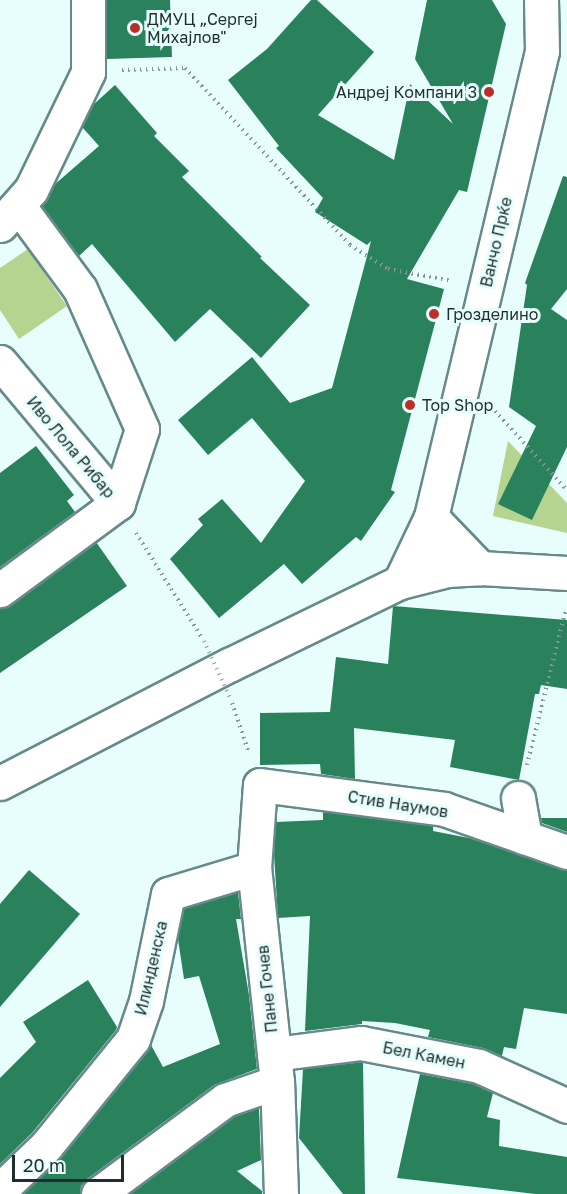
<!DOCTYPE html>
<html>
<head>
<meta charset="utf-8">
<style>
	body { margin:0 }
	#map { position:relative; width:567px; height:1194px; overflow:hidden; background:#e7fefd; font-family:"Golos Text",sans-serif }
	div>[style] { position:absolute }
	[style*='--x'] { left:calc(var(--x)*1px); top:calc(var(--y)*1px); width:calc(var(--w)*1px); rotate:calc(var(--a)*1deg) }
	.green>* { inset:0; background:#b5d48f }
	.building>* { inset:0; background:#2a825d }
	.path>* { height:4px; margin-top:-2px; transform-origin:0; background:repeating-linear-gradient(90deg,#849796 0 1.5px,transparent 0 6px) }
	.roads { filter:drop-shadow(2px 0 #668a8a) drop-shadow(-2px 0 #668a8a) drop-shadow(0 2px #668a8a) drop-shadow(0 -2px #668a8a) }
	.minor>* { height:33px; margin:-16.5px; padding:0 16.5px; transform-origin:16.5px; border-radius:16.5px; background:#fff }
	.major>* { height:33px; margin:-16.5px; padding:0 16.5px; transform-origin:16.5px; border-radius:16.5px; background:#fff }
	.path-bridge>* { height:4px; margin-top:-2px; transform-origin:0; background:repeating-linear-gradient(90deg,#849796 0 1.5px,transparent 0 6px) }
	.dots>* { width:16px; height:16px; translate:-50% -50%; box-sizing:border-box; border:3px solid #e7fefd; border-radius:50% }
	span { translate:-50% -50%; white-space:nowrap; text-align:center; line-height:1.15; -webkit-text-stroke:6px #e7fefd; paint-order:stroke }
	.poi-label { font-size:16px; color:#1e2d2d }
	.left { translate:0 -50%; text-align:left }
	.right { translate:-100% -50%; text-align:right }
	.street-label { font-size:16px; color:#1e2d2d }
	.scale { position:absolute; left:12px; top:1155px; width:112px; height:27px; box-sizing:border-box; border:3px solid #1e2d2d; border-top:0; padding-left:8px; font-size:18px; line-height:21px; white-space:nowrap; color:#1e2d2d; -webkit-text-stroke:4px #e7fefd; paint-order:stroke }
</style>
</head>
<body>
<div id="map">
	<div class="green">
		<i style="clip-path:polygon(28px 249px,67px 306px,19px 339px,0 310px,0 268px)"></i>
		<i style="clip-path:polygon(508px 441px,567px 503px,567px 533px,493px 516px)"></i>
	</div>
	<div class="building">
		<i style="clip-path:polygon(107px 0,170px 0,172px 57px,107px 59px)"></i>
		<i style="clip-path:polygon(311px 0,317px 0,374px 52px,318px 115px,394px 160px,410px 84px,453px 124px,415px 59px,427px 0,492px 0,506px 24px,467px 192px,459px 190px,407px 279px,444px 289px,391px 490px,395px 492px,361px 541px,356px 537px,302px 584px,284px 564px,219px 618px,170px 559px,203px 525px,198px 519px,222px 499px,261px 543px,305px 481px,252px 418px,208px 455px,178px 420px,252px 357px,290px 403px,332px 388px,371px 241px,367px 245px,315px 212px,323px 198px,276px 148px,279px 146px,228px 80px,267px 49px)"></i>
		<i style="clip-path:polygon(115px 85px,157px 133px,154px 136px,189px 171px,182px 177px,262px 257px,260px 258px,310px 305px,261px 358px,210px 309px,175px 342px,92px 244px,79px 256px,42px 206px,54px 185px,99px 146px,82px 127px,93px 105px)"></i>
		<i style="clip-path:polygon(563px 176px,567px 177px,567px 289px,551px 309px,567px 320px,567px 447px,532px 520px,498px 504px,536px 426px,509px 407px,527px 285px,525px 283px)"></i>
		<i style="clip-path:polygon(36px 446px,74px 495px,67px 501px,75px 512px,0 567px,0 473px)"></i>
		<i style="clip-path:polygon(96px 542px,127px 586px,0 673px,0 608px,11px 605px)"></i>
		<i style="clip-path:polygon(393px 606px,567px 620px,567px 689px,541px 685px,539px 694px,535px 694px,519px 780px,450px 767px,455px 740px,354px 728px,355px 779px,321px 774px,320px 764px,260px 765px,260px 713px,330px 712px,336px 657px,388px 664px)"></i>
		<i style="clip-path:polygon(323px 812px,433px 826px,433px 831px,469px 838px,567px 870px,567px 1014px,524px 1008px,516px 1049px,504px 1047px,502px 1056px,483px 1048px,428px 1037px,430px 1030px,395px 1023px,362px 1021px,362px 1024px,305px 1031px,310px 916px,278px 918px,274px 854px,276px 822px,323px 820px)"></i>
		<i style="clip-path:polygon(541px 818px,567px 818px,567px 832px,542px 823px)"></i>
		<i style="clip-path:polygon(29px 870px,80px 914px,0 1007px,0 904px)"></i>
		<i style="clip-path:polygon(238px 892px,241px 919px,236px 919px,249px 995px,257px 1069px,214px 1085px,87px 1179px,81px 1186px,80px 1194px,23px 1194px,61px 1158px,151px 1045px,163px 1067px,220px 1044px,199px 976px,184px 979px,178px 939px,184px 909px)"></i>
		<i style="clip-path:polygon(88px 980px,117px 1027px,116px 1030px,32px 1133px,0 1164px,0 1078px,36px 1042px,23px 1022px)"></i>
		<i style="clip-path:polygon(363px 1062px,365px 1194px,343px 1194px,299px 1138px,303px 1069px)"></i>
		<i style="clip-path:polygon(420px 1074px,473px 1084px,493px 1093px,487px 1117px,500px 1120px,499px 1146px,567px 1157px,567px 1194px,535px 1194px,397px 1178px)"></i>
		<i style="clip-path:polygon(259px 1108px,261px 1160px,237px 1171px,262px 1191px,262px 1194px,130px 1194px,234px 1117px)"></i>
	</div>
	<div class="path">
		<i style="--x:122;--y:70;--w:63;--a:-1.8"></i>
		<i style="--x:185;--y:68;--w:242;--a:47"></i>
		<i style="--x:350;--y:245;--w:45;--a:32.3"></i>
		<i style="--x:388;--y:269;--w:65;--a:10.6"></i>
		<i style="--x:495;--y:411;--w:107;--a:47.7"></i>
		<i style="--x:136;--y:533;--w:124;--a:57.8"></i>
		<i style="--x:232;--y:703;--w:53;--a:71.2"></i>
		<i style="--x:527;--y:765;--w:161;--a:-76"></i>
	</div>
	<div class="roads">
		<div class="minor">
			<i style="--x:18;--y:205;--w:104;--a:53.6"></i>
			<i style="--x:80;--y:289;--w:153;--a:66.1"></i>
			<i style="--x:142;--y:429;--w:78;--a:108"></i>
			<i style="--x:0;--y:225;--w:47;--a:-48.5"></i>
			<i style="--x:31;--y:190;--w:131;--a:-64.2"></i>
			<i style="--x:88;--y:72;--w:72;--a:-90"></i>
			<i style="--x:0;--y:362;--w:184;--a:50.1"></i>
			<i style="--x:118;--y:503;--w:147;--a:143.6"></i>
			<i style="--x:430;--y:546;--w:29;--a:-88"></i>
			<i style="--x:431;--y:517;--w:479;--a:-76.6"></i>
			<i style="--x:542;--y:51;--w:51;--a:-91.1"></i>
			<i style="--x:518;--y:798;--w:40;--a:80"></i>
			<i style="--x:274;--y:1054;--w:88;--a:-7.2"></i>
			<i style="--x:361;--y:1043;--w:120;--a:11"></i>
			<i style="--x:479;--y:1066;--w:97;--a:24.4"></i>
			<i style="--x:0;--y:1190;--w:64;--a:-43.7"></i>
			<i style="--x:46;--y:1146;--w:138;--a:-50.9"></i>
			<i style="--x:133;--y:1039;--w:40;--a:-71.1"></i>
			<i style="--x:146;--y:1001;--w:109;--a:-78.4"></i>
			<i style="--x:168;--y:894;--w:90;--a:-16.8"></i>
			<i style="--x:98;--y:1194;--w:158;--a:-36.5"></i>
			<i style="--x:225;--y:1100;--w:55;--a:-19.1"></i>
			<i style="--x:281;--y:1194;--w:112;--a:-92"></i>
			<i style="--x:277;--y:1082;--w:215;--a:-96.1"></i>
			<i style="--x:254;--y:868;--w:83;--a:-85.9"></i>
			<i style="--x:260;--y:785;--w:186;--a:7.4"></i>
			<i style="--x:444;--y:809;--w:130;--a:19.3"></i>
		</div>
		<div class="major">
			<i style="--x:400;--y:582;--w:72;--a:-64.5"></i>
			<i style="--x:431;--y:517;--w:71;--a:46.1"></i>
			<i style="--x:0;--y:783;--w:258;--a:-27.3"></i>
			<i style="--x:229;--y:665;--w:190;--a:-25.9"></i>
			<i style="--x:400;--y:582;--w:49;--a:-14.3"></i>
			<i style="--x:447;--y:570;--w:33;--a:-3"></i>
			<i style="--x:480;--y:568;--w:87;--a:3.3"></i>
		</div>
	</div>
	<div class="path-bridge">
		<i style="--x:204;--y:641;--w:65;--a:65.4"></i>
	</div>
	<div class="dots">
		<i style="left:135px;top:28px;background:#bc2e27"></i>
		<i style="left:489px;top:92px;background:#bc2e27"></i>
		<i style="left:434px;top:314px;background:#bc2e27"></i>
		<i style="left:410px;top:405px;background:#bc2e27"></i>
	</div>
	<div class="poi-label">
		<span class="left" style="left:147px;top:28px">ДМУЦ „Сергеј<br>Михајлов"</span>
		<span class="right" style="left:477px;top:92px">Андреј Компани 3</span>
		<span class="left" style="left:446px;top:314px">Грозделино</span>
		<span class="left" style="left:422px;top:405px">Top Shop</span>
	</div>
	<div class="street-label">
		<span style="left:496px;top:242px;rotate:-77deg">Ванчо Прќе</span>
		<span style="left:71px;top:447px;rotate:50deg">Иво Лола Рибар</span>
		<span style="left:398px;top:804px;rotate:9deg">Стив Наумов</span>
		<span style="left:151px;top:968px;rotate:-77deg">Илинденска</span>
		<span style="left:267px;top:989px;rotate:-96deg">Пане Гочев</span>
		<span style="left:424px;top:1055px;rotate:11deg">Бел Камен</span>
	</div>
	<div class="scale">20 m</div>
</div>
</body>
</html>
